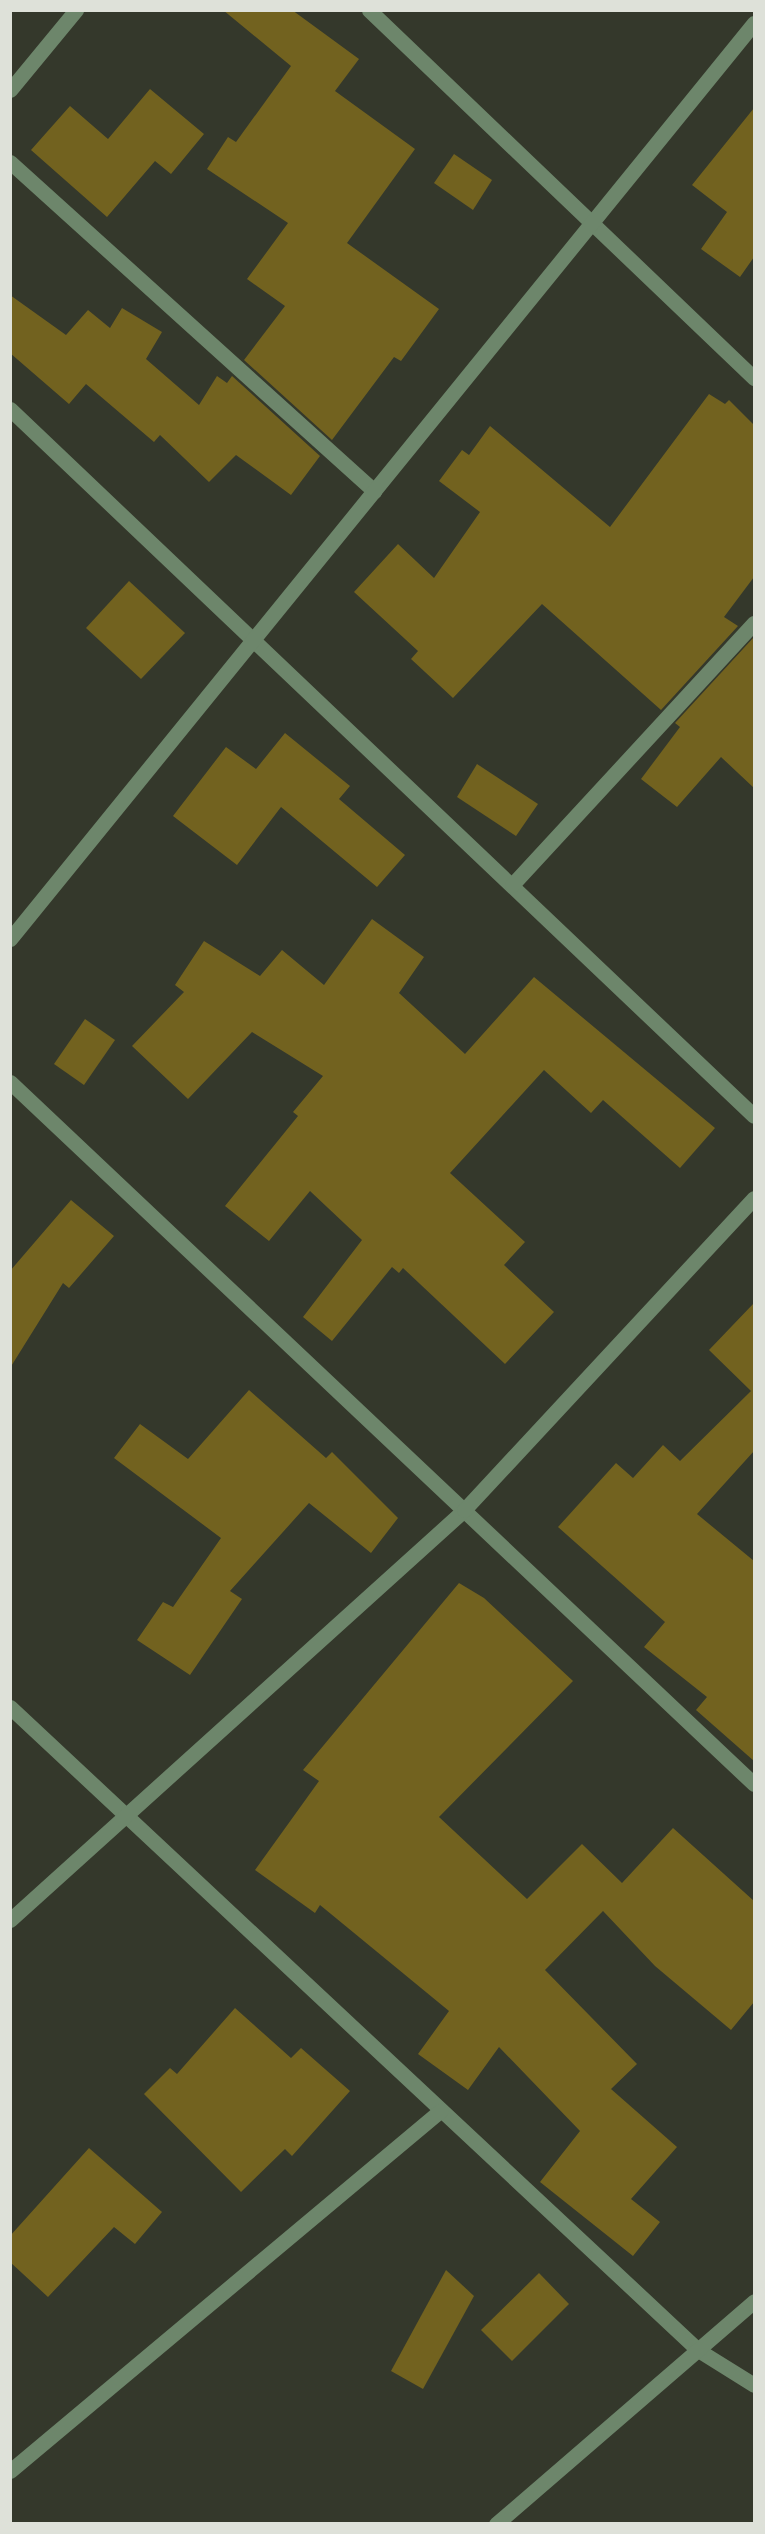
<!DOCTYPE html>
<html>
<head>
<meta charset="utf-8">
<style>
	body { margin:0 }
	#map { position:relative; width:765px; height:2534px; overflow:hidden; background:#34382b; font-family:Commissioner,sans-serif }
	div>[style] { position:absolute }
	[style*='--x'] { left:calc(var(--x)*1px); top:calc(var(--y)*1px); width:calc(var(--w)*1px); rotate:calc(var(--a)*1deg) }
	.building>* { inset:0; background:#72621f }
	.minor>* { height:15px; margin:-7.5px; padding:0 7.5px; transform-origin:7.5px; border-radius:7.5px; background:#6d866b }
	span { translate:-50% -50%; white-space:nowrap; text-align:center; line-height:1.15; -webkit-text-stroke:5px #1c1e18; paint-order:stroke }
	.frame { position:absolute; inset:0; border:12px solid #dee1d9; pointer-events:none }
</style>
</head>
<body>
<div id="map">
	<div class="building">
		<i style="clip-path:polygon(223px 10px,292px 10px,359px 59px,335px 91px,415px 149px,347px 243px,439px 309px,401px 361px,394px 357px,332px 440px,244px 360px,285px 306px,247px 279px,288px 223px,207px 169px,228px 137px,236px 142px,291px 66px)"></i>
		<i style="clip-path:polygon(150px 89px,204px 134px,171px 174px,155px 161px,107px 217px,31px 150px,70px 106px,108px 139px)"></i>
		<i style="clip-path:polygon(754px 108px,754px 257px,740px 277px,701px 249px,727px 212px,692px 185px)"></i>
		<i style="clip-path:polygon(454px 154px,492px 180px,473px 210px,434px 183px)"></i>
		<i style="clip-path:polygon(10px 295px,66px 335px,88px 310px,110px 328px,122px 308px,162px 332px,146px 359px,199px 405px,217px 376px,227px 383px,232px 376px,320px 456px,291px 495px,236px 455px,209px 482px,160px 435px,154px 442px,86px 384px,69px 404px,10px 353px)"></i>
		<i style="clip-path:polygon(709px 394px,725px 404px,729px 400px,754px 425px,754px 577px,724px 617px,738px 626px,661px 710px,542px 604px,453px 698px,411px 659px,418px 651px,354px 592px,398px 544px,434px 578px,480px 512px,439px 481px,462px 450px,469px 455px,490px 426px,610px 527px)"></i>
		<i style="clip-path:polygon(129px 581px,185px 633px,141px 679px,86px 628px)"></i>
		<i style="clip-path:polygon(754px 637px,754px 788px,721px 757px,677px 807px,641px 779px,680px 727px,675px 723px)"></i>
		<i style="clip-path:polygon(285px 733px,350px 786px,339px 799px,405px 855px,377px 887px,281px 807px,237px 865px,173px 816px,226px 747px,256px 769px)"></i>
		<i style="clip-path:polygon(477px 764px,538px 804px,516px 836px,457px 797px)"></i>
		<i style="clip-path:polygon(372px 919px,424px 957px,399px 993px,465px 1054px,534px 977px,715px 1128px,680px 1168px,603px 1100px,591px 1113px,544px 1070px,450px 1173px,525px 1242px,504px 1265px,554px 1312px,505px 1364px,403px 1268px,399px 1273px,392px 1267px,332px 1341px,303px 1317px,362px 1240px,310px 1191px,269px 1241px,225px 1206px,298px 1116px,293px 1112px,323px 1076px,252px 1032px,188px 1099px,132px 1046px,184px 992px,175px 985px,204px 941px,260px 976px,282px 950px,324px 985px)"></i>
		<i style="clip-path:polygon(85px 1019px,115px 1040px,84px 1085px,54px 1064px)"></i>
		<i style="clip-path:polygon(71px 1200px,114px 1236px,69px 1288px,63px 1283px,10px 1368px,10px 1271px)"></i>
		<i style="clip-path:polygon(754px 1303px,754px 1451px,697px 1514px,754px 1561px,754px 1761px,696px 1710px,707px 1697px,644px 1647px,665px 1622px,558px 1527px,616px 1463px,633px 1478px,663px 1445px,680px 1461px,751px 1391px,709px 1350px)"></i>
		<i style="clip-path:polygon(249px 1390px,326px 1458px,332px 1452px,398px 1518px,371px 1553px,309px 1503px,230px 1591px,242px 1599px,190px 1675px,137px 1640px,163px 1602px,173px 1607px,221px 1538px,114px 1458px,140px 1424px,188px 1459px)"></i>
		<i style="clip-path:polygon(459px 1583px,484px 1598px,573px 1681px,439px 1817px,527px 1899px,582px 1844px,622px 1883px,673px 1828px,754px 1901px,754px 2002px,731px 2030px,655px 1966px,603px 1911px,545px 1970px,637px 2064px,611px 2089px,677px 2147px,631px 2199px,660px 2222px,633px 2256px,540px 2182px,580px 2131px,499px 2047px,468px 2090px,418px 2054px,449px 2011px,320px 1905px,315px 1913px,255px 1870px,319px 1781px,303px 1770px)"></i>
		<i style="clip-path:polygon(235px 2008px,291px 2058px,301px 2048px,350px 2091px,292px 2156px,285px 2149px,241px 2192px,144px 2094px,170px 2068px,177px 2074px)"></i>
		<i style="clip-path:polygon(89px 2148px,162px 2212px,135px 2244px,114px 2227px,48px 2297px,10px 2262px,10px 2236px)"></i>
		<i style="clip-path:polygon(446px 2270px,474px 2296px,423px 2389px,391px 2371px)"></i>
		<i style="clip-path:polygon(539px 2273px,569px 2304px,512px 2361px,481px 2330px)"></i>
	</div>
	<div class="minor">
		<i style="--x:369;--y:10;--w:533;--a:43.71"></i>
		<i style="--x:10;--y:90;--w:104;--a:-50.5"></i>
		<i style="--x:10;--y:162;--w:491;--a:42.1"></i>
		<i style="--x:10;--y:409;--w:1026;--a:43.54"></i>
		<i style="--x:512;--y:885;--w:357;--a:-47.3"></i>
		<i style="--x:10;--y:939;--w:1180;--a:-50.92"></i>
		<i style="--x:10;--y:1082;--w:1023;--a:43.34"></i>
		<i style="--x:10;--y:1707;--w:942;--a:43.06"></i>
		<i style="--x:698;--y:2350;--w:66;--a:32"></i>
		<i style="--x:10;--y:1920;--w:612;--a:-42.08"></i>
		<i style="--x:464;--y:1510;--w:426;--a:-47.1"></i>
		<i style="--x:10;--y:2471;--w:562;--a:-39.95"></i>
		<i style="--x:496;--y:2524;--w:341;--a:-40.8"></i>
	</div>
	<div class="frame"></div>
</div>
</body>
</html>
